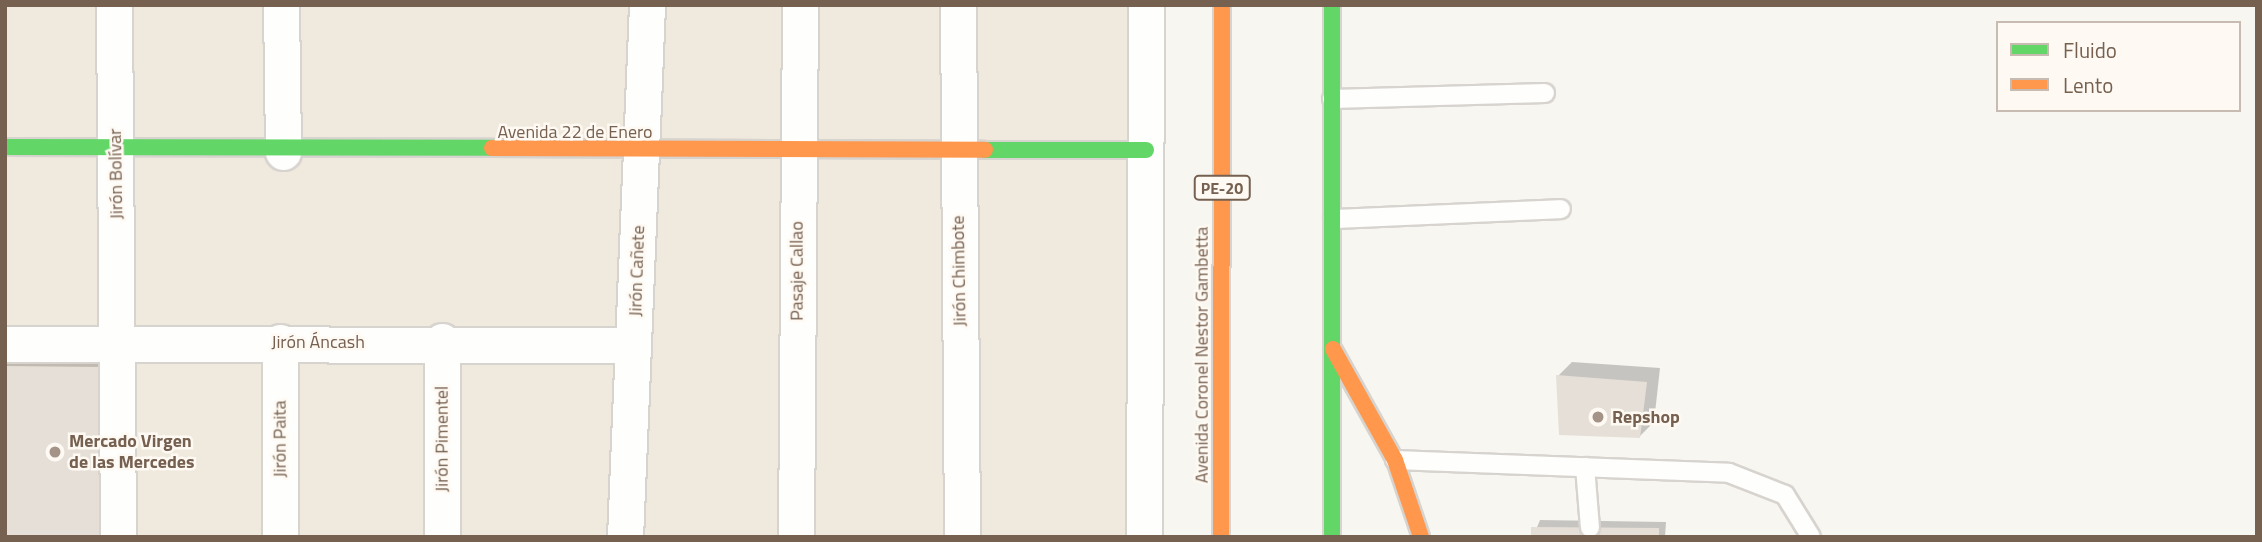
<!DOCTYPE html>
<html>
<head>
<meta charset="utf-8">
<style>
	body { margin:0 }
	#map { position:relative; width:2262px; height:542px; overflow:hidden; background:#f8f6f0; font-family:"Titillium Web",sans-serif }
	div>[style] { position:absolute }
	[style*='--x'] { left:calc(var(--x)*1px); top:calc(var(--y)*1px); width:calc(var(--w)*1px); rotate:calc(var(--a)*1deg) }
	.residential>* { inset:0; background:#f0e9de }
	.shadow>* { inset:0; background:#0003 }
	.building>* { inset:0; background:#e5dfd7 }
	.roads { filter:drop-shadow(2px 0 #d7d3ce) drop-shadow(-2px 0 #d7d3ce) drop-shadow(0 2px #d7d3ce) drop-shadow(0 -2px #d7d3ce) }
	.lane>* { height:18px; margin:-9px; padding:0 9px; transform-origin:9px; border-radius:9px; background:#fefefd }
	.street>* { height:35px; margin:-17.5px; padding:0 17.5px; transform-origin:17.5px; border-radius:17.5px; background:#fefefd }
	.fast>* { height:16px; margin:-8px; padding:0 8px; transform-origin:8px; border-radius:8px; background:#63d668 }
	.slow>* { height:16px; margin:-8px; padding:0 8px; transform-origin:8px; border-radius:8px; background:#ff974d }
	.dots>* { width:19px; height:19px; translate:-50% -50%; box-sizing:border-box; border:4px solid #fefaf3; border-radius:50% }
	span { translate:-50% -50%; white-space:nowrap; text-align:center; line-height:1.15; -webkit-text-stroke:5px #fefaf3; paint-order:stroke }
	.shield-label span { padding:2px 5px; background:#fefaf3; border:2px solid; border-radius:5px; -webkit-text-stroke-width:0 }
	.shield-label { font-size:16px; color:#766050; font-weight:700 }
	.street-label { font-size:18px; color:#766050 }
	.poi-label { font-size:18px; color:#766050; font-weight:700 }
	.left { translate:0 -50%; text-align:left }
	.frame { position:absolute; inset:0; border:7px solid #766050; pointer-events:none }
	.legend { position:absolute; left:1996px; top:21px; width:245px; height:91px; box-sizing:border-box; background:#fefaf3; border:2px solid #c8bcb2; margin:0; padding:9px 12px; list-style:none; font-size:21px; color:#766050 }
	.legend li { display:flex; align-items:center; gap:14px; height:35px }
	.legend b { width:35px; border:2px solid #c8bcb2 }
</style>
</head>
<body>
<div id="map">
	<div class="residential">
		<i style="clip-path:polygon(5px 5px,1162px 5px,1162px 537px,5px 537px)"></i>
	</div>
	<div class="shadow">
		<i style="clip-path:polygon(5px 345px,127px 345px,5px 537px)"></i>
		<i style="clip-path:polygon(1572px 362px,1660px 368px,1654px 422px,1640px 436px,1558px 376px)"></i>
		<i style="clip-path:polygon(1540px 520px,1666px 522px,1665px 537px,1533px 537px)"></i>
	</div>
	<div class="building">
		<i style="clip-path:polygon(5px 366px,105px 367px,105px 537px,5px 537px)"></i>
		<i style="clip-path:polygon(1556px 375px,1647px 382px,1640px 438px,1559px 435px)"></i>
		<i style="clip-path:polygon(1531px 527px,1659px 528px,1659px 537px,1531px 537px)"></i>
	</div>
	<div class="roads">
		<div class="lane">
			<i style="--x:1332;--y:99;--w:213;--a:-1.6"></i>
			<i style="--x:1333;--y:219;--w:228;--a:-2.5"></i>
			<i style="--x:1395;--y:460;--w:334;--a:2.2"></i>
			<i style="--x:1729;--y:473;--w:60;--a:21.4"></i>
			<i style="--x:1785;--y:495;--w:49;--a:58.2"></i>
			<i style="--x:1585;--y:467;--w:61;--a:85.3"></i>
		</div>
		<div class="street">
			<i style="--x:114;--y:5;--w:532;--a:89.57"></i>
			<i style="--x:281;--y:5;--w:147;--a:89.2"></i>
			<i style="--x:958;--y:5;--w:532;--a:89.57"></i>
			<i style="--x:442;--y:341;--w:196;--a:90"></i>
			<i style="--x:5;--y:344;--w:625;--a:0.09"></i>
			<i style="--x:280;--y:537;--w:195;--a:-90"></i>
			<i style="--x:625;--y:537;--w:532;--a:-87.63"></i>
			<i style="--x:796;--y:537;--w:532;--a:-89.57"></i>
			<i style="--x:1144;--y:537;--w:532;--a:-89.78"></i>
		</div>
		<div class="fast">
			<i style="--x:1332;--y:5;--w:532;--a:90"></i>
			<i style="--x:5;--y:147;--w:487;--a:0.1"></i>
			<i style="--x:985;--y:150;--w:161;--a:0"></i>
		</div>
		<div class="slow">
			<i style="--x:492;--y:148;--w:493;--a:0.2"></i>
			<i style="--x:1333;--y:349;--w:127;--a:60.8"></i>
			<i style="--x:1395;--y:460;--w:81;--a:71.3"></i>
			<i style="--x:1221;--y:537;--w:532;--a:-89.89"></i>
		</div>
	</div>
	<div class="dots">
		<i style="left:1598px;top:417px;background:#a49488"></i>
		<i style="left:55px;top:452px;background:#a49488"></i>
	</div>
	<div class="shield-label">
		<span style="left:1222px;top:188px">PE-20</span>
	</div>
	<div class="street-label">
		<span style="left:575px;top:132px">Avenida 22 de Enero</span>
		<span style="left:116px;top:174px;rotate:-91deg">Jirón Bolívar</span>
		<span style="left:637px;top:271px;rotate:-88deg">Jirón Cañete</span>
		<span style="left:797px;top:271px;rotate:-90deg">Pasaje Callao</span>
		<span style="left:959px;top:271px;rotate:-91deg">Jirón Chimbote</span>
		<span style="left:318px;top:342px">Jirón Áncash</span>
		<span style="left:1202px;top:355px;rotate:-90deg">Avenida Coronel Nestor Gambetta</span>
		<span style="left:280px;top:439px;rotate:-90deg">Jirón Paita</span>
		<span style="left:442px;top:439px;rotate:-90deg">Jirón Pimentel</span>
	</div>
	<div class="poi-label">
		<span class="left" style="left:1612px;top:417px">Repshop</span>
		<span class="left" style="left:69px;top:452px">Mercado Virgen<br>de las Mercedes</span>
	</div>
	<div class="frame"></div>
	<ul class="legend">
	<li><b style="height:9px;background:#63d668"></b>Fluido</li>
	<li><b style="height:9px;background:#ff974d"></b>Lento</li>
	</ul>
</div>
</body>
</html>
